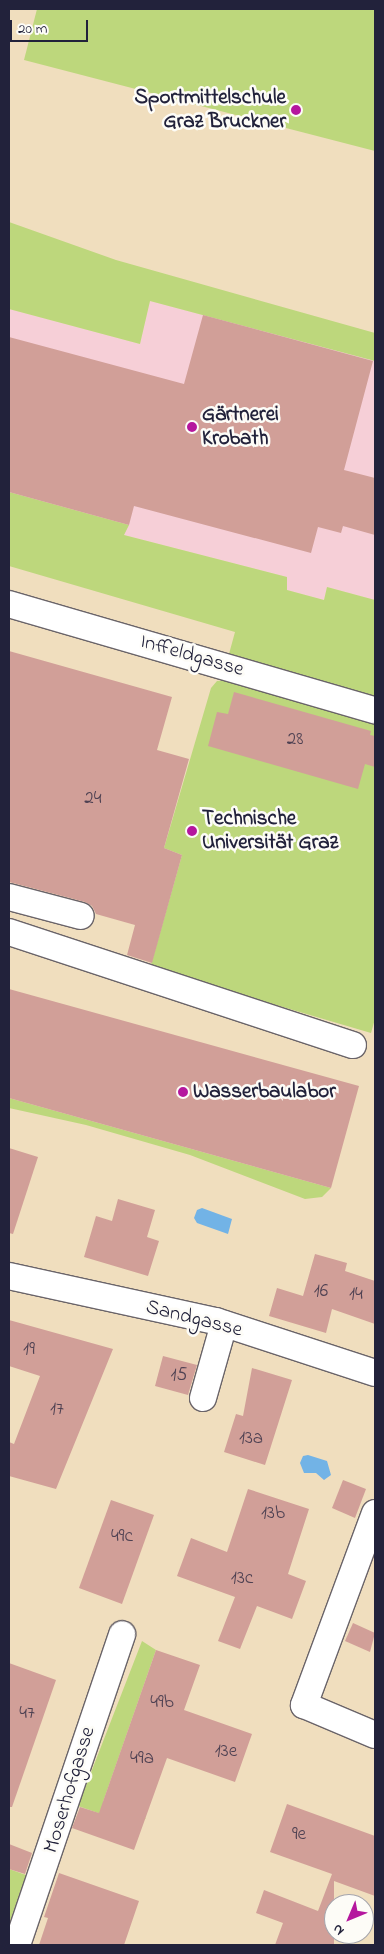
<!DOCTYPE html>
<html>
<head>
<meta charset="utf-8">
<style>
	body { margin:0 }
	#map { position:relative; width:384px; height:1954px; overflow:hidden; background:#f0debe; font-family:"Indie Flower",sans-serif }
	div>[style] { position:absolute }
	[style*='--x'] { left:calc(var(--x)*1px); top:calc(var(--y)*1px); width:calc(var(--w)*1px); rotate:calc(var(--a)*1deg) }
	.built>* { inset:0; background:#f6cfd7 }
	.green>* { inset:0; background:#bdd77c }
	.water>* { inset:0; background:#72b3e6 }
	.building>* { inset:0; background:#d19f98 }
	.roads { filter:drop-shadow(1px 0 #6a6469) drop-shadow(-1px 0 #6a6469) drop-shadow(0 1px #6a6469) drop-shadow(0 -1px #6a6469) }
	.minor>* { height:26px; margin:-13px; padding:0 13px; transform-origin:13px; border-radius:13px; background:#fff }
	.dots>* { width:14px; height:14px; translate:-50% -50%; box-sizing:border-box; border:2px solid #fdfcf7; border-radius:50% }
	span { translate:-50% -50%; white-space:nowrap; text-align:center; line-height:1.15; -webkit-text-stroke:5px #fdfcf7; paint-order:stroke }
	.number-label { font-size:19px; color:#4e4152 }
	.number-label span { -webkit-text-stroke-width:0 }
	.poi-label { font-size:21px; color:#22223b; font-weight:700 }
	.right { translate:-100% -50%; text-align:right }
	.left { translate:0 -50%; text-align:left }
	.street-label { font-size:21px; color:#22223b }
	.frame { position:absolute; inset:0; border:10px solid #22223b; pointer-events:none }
	.north { position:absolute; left:324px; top:1894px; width:50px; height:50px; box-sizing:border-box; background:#fdfcf7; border:1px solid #a5a5ac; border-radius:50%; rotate:225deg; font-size:14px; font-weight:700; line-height:20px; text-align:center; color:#22223b }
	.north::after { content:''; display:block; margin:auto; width:18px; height:22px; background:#b5179e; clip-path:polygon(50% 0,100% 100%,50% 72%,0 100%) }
	.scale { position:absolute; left:10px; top:20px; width:78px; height:22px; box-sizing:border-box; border:2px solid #22223b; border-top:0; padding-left:6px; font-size:15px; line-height:18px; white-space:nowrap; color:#22223b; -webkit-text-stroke:4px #fdfcf7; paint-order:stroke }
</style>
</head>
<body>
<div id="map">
	<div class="built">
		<i style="clip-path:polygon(150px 301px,375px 361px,375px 600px,327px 587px,324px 600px,287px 590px,287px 577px,124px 535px,129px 524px,9px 492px,9px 309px,140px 344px)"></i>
	</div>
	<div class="green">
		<i style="clip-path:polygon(37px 9px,375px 9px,375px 151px,24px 60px)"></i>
		<i style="clip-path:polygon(9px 222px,116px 260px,375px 333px,375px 361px,150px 301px,140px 344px,9px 309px)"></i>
		<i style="clip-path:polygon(9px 492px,129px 525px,124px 535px,287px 577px,287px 590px,324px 600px,327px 587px,375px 600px,375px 704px,229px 654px,235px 632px,9px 566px)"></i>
		<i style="clip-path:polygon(230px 680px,375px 718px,375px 1019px,371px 1033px,150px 968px,182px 855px,164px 848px,211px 688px,217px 681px)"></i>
		<i style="clip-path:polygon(9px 1098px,331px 1188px,322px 1197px,305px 1199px,190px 1155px,86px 1125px,9px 1108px)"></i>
		<i style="clip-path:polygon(142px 1641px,156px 1650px,103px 1802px,146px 1818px,136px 1826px,78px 1806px)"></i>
		<i style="clip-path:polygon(9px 1869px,26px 1875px,9px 1924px)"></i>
	</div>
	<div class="water">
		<i style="clip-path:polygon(202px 1208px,232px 1219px,228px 1234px,197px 1223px,194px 1218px,197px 1210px)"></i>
		<i style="clip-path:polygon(308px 1455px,327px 1461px,331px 1475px,324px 1480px,316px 1473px,304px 1473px,300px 1463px,303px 1456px)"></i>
	</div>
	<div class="building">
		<i style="clip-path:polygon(203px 315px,373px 361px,344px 470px,375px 478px,375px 535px,343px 526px,341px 533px,318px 527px,311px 553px,134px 506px,129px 525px,9px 492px,9px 337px,184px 384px)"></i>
		<i style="clip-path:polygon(9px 651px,172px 697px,157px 750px,189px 759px,164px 848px,182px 855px,152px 963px,127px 955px,135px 925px,96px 914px,92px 906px,85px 902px,9px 882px)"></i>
		<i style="clip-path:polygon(234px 692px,371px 731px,370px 735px,375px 736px,375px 767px,365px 764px,358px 789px,208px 746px,217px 712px,228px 714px)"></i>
		<i style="clip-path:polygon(9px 989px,359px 1086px,331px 1188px,9px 1098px)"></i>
		<i style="clip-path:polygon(9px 1148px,38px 1157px,13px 1234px,9px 1233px)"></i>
		<i style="clip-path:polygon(118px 1199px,155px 1210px,147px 1237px,159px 1241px,148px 1276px,84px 1257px,96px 1216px,112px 1221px)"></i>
		<i style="clip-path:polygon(315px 1254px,347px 1263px,345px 1271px,375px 1281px,375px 1324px,332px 1309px,326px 1333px,269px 1316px,277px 1288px,303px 1296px)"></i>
		<i style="clip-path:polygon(9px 1320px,113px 1349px,56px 1489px,9px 1476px,9px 1442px,14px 1444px,40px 1376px,9px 1366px)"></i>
		<i style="clip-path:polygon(163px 1356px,197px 1365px,188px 1395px,155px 1386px)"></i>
		<i style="clip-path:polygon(252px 1368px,292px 1380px,265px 1465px,224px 1452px,236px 1414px,243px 1416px)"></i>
		<i style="clip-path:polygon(343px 1480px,366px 1489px,355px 1518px,332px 1508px)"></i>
		<i style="clip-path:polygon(248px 1489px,309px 1509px,288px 1574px,306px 1581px,292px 1619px,257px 1606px,240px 1649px,218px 1641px,235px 1597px,177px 1576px,191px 1538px,227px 1552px)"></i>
		<i style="clip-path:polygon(111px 1500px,154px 1515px,122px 1604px,79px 1588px)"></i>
		<i style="clip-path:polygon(353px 1623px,375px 1633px,370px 1652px,345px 1641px)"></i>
		<i style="clip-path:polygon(156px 1650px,200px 1665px,184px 1710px,252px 1734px,235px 1782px,167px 1758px,134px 1850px,72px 1828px,80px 1807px,99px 1813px)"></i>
		<i style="clip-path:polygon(9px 1663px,56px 1680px,12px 1807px,9px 1807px)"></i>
		<i style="clip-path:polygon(287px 1804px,375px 1836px,375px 1896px,334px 1881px,334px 1945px,275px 1945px,283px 1923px,256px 1913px,264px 1890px,318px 1911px,332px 1874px,270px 1852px)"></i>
		<i style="clip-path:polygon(9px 1844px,32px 1853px,25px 1874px,9px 1869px)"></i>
		<i style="clip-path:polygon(59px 1873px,139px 1901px,124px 1945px,39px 1945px,48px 1918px,44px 1917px)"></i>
	</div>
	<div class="roads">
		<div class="minor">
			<i style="--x:9;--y:604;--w:381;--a:16.2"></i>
			<i style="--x:9;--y:897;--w:74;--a:14.8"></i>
			<i style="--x:9;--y:932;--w:362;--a:18.2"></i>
			<i style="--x:9;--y:1276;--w:212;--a:12.3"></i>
			<i style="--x:216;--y:1321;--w:167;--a:18.1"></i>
			<i style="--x:203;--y:1398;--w:77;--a:-74.2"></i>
			<i style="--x:375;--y:1513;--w:205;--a:110.3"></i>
			<i style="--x:304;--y:1705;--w:77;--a:22.9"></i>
			<i style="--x:17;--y:1945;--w:328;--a:-71.3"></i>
		</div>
	</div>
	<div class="dots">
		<i style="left:296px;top:110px;background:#b5179e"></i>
		<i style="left:192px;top:427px;background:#b5179e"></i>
		<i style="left:192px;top:831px;background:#b5179e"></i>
		<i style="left:183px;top:1092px;background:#b5179e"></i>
	</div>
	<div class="number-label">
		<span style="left:295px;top:740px">28</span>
		<span style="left:93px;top:799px">24</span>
		<span style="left:321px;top:1292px">16</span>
		<span style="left:356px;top:1295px">14</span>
		<span style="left:29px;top:1350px">19</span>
		<span style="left:179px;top:1376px">15</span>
		<span style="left:57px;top:1410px">17</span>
		<span style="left:251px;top:1439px">13a</span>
		<span style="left:273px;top:1514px">13b</span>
		<span style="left:122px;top:1537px">49c</span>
		<span style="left:242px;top:1579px">13c</span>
		<span style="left:162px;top:1703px">49b</span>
		<span style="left:27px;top:1714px">47</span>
		<span style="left:226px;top:1752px">13e</span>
		<span style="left:142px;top:1759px">49a</span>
		<span style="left:299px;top:1835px">9e</span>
	</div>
	<div class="poi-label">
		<span class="right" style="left:286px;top:110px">Sportmittelschule<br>Graz Bruckner</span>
		<span class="left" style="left:202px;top:427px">Gärtnerei<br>Krobath</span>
		<span class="left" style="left:202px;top:831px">Technische<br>Universität Graz</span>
		<span class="left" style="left:193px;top:1092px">Wasserbaulabor</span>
	</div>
	<div class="street-label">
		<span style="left:192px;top:656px;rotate:16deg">Inffeldgasse</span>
		<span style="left:194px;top:1319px;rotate:14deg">Sandgasse</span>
		<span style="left:70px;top:1790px;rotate:-73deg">Moserhofgasse</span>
	</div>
	<div class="frame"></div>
	<div class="north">N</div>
	<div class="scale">20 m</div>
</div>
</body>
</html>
